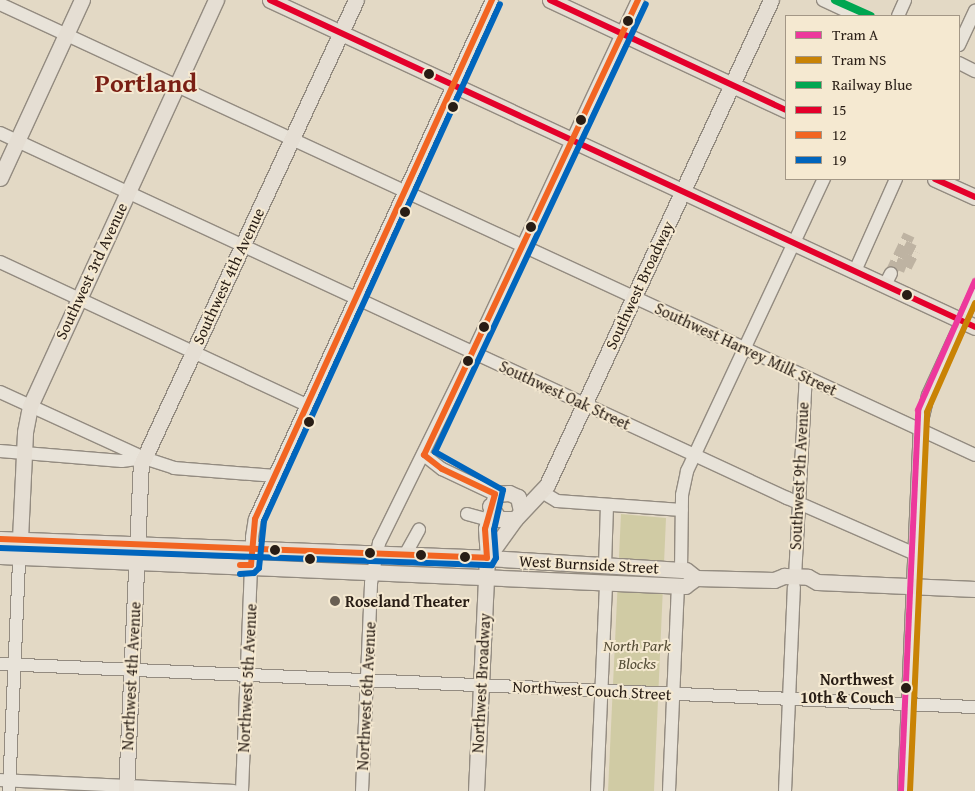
<!DOCTYPE html>
<html>
<head>
<meta charset="utf-8">
<style>
	body { margin:0 }
	#map { position:relative; width:975px; height:791px; overflow:hidden; background:#e3d9c5; font-family:"Gentium Book Plus",serif }
	div>[style] { position:absolute }
	[style*='--x'] { left:calc(var(--x)*1px); top:calc(var(--y)*1px); width:calc(var(--w)*1px); rotate:calc(var(--a)*1deg) }
	.green>* { inset:0; background:#d0cba4 }
	.minor-tunnel>* { height:12px; margin-top:-6px; transform-origin:0; background:repeating-linear-gradient(90deg,#beb3a2 0 12px,transparent 0 18px) }
	.roads { filter:drop-shadow(1px 0 #938b80) drop-shadow(-1px 0 #938b80) drop-shadow(0 1px #938b80) drop-shadow(0 -1px #938b80) }
	.minor>* { height:12px; margin:-6px; padding:0 6px; transform-origin:6px; border-radius:6px; background:#e8e3d9 }
	.major>* { height:15px; margin:-7.5px; padding:0 7.5px; transform-origin:7.5px; border-radius:7.5px; background:#e5ded3 }
	.bus-1>* { height:6px; margin:-3px; padding:0 3px; transform-origin:3px; border-radius:3px; background:#e4002b }
	.bus-2>* { height:6px; margin:-3px; padding:0 3px; transform-origin:3px; border-radius:3px; background:#f26522 }
	.bus-3>* { height:6px; margin:-3px; padding:0 3px; transform-origin:3px; border-radius:3px; background:#0065bd }
	.rail-1>* { height:8px; margin:-4px; padding:0 4px; transform-origin:4px; border-radius:4px; background:#00a651 }
	.tram-1>* { height:6px; margin:-3px; padding:0 3px; transform-origin:3px; border-radius:3px; background:#ed389c }
	.tram-2>* { height:6px; margin:-3px; padding:0 3px; transform-origin:3px; border-radius:3px; background:#c98305 }
	.dots>* { width:14px; height:14px; translate:-50% -50%; box-sizing:border-box; border:2px solid #f5e9d1; border-radius:50% }
	span { translate:-50% -50%; white-space:nowrap; text-align:center; line-height:1.15; -webkit-text-stroke:4px #f5e9d1; paint-order:stroke }
	.street-label { font-size:16px; color:#281d15 }
	.poi-label { font-size:16px; color:#281d15; font-weight:700 }
	.left { translate:0 -50%; text-align:left }
	.park-label { font-size:16px; color:#564e38; font-style:italic }
	.stop-label { font-size:16px; color:#281d15; font-weight:700 }
	.right { translate:-100% -50%; text-align:right }
	.town-label { font-size:26px; color:#7a1f14; font-weight:700 }
	.legend { position:absolute; left:785px; top:15px; width:175px; height:165px; box-sizing:border-box; background:#f5e9d1; border:1px solid #a39786; margin:0; padding:6px 9px; list-style:none; font-size:15px; color:#281d15 }
	.legend li { display:flex; align-items:center; gap:10px; height:25px }
	.legend b { width:25px; border:1px solid #a39786 }
</style>
</head>
<body>
<div id="map">
	<div class="green">
		<i style="clip-path:polygon(621px 514px,666px 518px,654px 791px,608px 791px)"></i>
	</div>
	<div class="minor-tunnel">
		<i style="--x:896;--y:263;--w:11;--a:22"></i>
		<i style="--x:906;--y:267;--w:18;--a:-63"></i>
		<i style="--x:914;--y:251;--w:11;--a:-153"></i>
		<i style="--x:891;--y:273;--w:42;--a:-64.7"></i>
	</div>
	<div class="roads">
		<div class="minor">
			<i style="--x:823;--y:0;--w:38;--a:25"></i>
			<i style="--x:0;--y:4;--w:1074;--a:24.82"></i>
			<i style="--x:898;--y:16;--w:17;--a:-66"></i>
			<i style="--x:959;--y:45;--w:38;--a:-65"></i>
			<i style="--x:959;--y:63;--w:18;--a:27"></i>
			<i style="--x:0;--y:133;--w:868;--a:24.88"></i>
			<i style="--x:787;--y:498;--w:137;--a:23.6"></i>
			<i style="--x:0;--y:262;--w:338;--a:25"></i>
			<i style="--x:855;--y:271;--w:101;--a:-66"></i>
			<i style="--x:885;--y:285;--w:13;--a:-63"></i>
			<i style="--x:0;--y:392;--w:158;--a:24.6"></i>
			<i style="--x:0;--y:451;--w:122;--a:4.7"></i>
			<i style="--x:122;--y:461;--w:22;--a:-8"></i>
			<i style="--x:144;--y:458;--w:32;--a:18"></i>
			<i style="--x:174;--y:468;--w:102;--a:4.5"></i>
			<i style="--x:424;--y:455;--w:23;--a:38"></i>
			<i style="--x:442;--y:469;--w:59;--a:25.3"></i>
			<i style="--x:495;--y:494;--w:36;--a:106"></i>
			<i style="--x:485;--y:529;--w:29;--a:86"></i>
			<i style="--x:542;--y:492;--w:17;--a:31"></i>
			<i style="--x:557;--y:501;--w:125;--a:4.1"></i>
			<i style="--x:467;--y:514;--w:20;--a:15"></i>
			<i style="--x:405;--y:555;--w:29;--a:-61"></i>
			<i style="--x:605;--y:566;--w:60;--a:-88.1"></i>
			<i style="--x:681;--y:570;--w:75;--a:-89.2"></i>
			<i style="--x:682;--y:495;--w:25;--a:-78"></i>
			<i style="--x:687;--y:471;--w:323;--a:-64.9"></i>
			<i style="--x:795;--y:577;--w:200;--a:-86.9"></i>
			<i style="--x:0;--y:664;--w:976;--a:2.53"></i>
			<i style="--x:0;--y:780;--w:234;--a:2.7"></i>
			<i style="--x:9;--y:791;--w:252;--a:-87.5"></i>
			<i style="--x:242;--y:791;--w:254;--a:-87.7"></i>
			<i style="--x:252;--y:537;--w:18;--a:-81"></i>
			<i style="--x:255;--y:519;--w:571;--a:-65.46"></i>
			<i style="--x:362;--y:791;--w:208;--a:-87.5"></i>
			<i style="--x:371;--y:583;--w:41;--a:-78.7"></i>
			<i style="--x:379;--y:543;--w:213;--a:-63.8"></i>
			<i style="--x:473;--y:352;--w:389;--a:-64.9"></i>
			<i style="--x:597;--y:791;--w:209;--a:-87.5"></i>
			<i style="--x:669;--y:791;--w:206;--a:-87.5"></i>
			<i style="--x:785;--y:791;--w:204;--a:-87.5"></i>
			<i style="--x:904;--y:791;--w:361;--a:-87.5"></i>
			<i style="--x:920;--y:430;--w:36;--a:-77"></i>
			<i style="--x:928;--y:395;--w:112;--a:-65.3"></i>
		</div>
		<div class="major">
			<i style="--x:270;--y:0;--w:777;--a:24.88"></i>
			<i style="--x:550;--y:0;--w:260;--a:25"></i>
			<i style="--x:0;--y:178;--w:196;--a:-65.3"></i>
			<i style="--x:935;--y:179;--w:44;--a:24.2"></i>
			<i style="--x:495;--y:494;--w:14;--a:-4"></i>
			<i style="--x:509;--y:493;--w:10;--a:24"></i>
			<i style="--x:518;--y:497;--w:14;--a:78"></i>
			<i style="--x:490;--y:506;--w:16;--a:55"></i>
			<i style="--x:499;--y:519;--w:16;--a:0"></i>
			<i style="--x:0;--y:539;--w:487;--a:2.2"></i>
			<i style="--x:487;--y:558;--w:199;--a:3.5"></i>
			<i style="--x:686;--y:570;--w:13;--a:39"></i>
			<i style="--x:696;--y:578;--w:78;--a:1.5"></i>
			<i style="--x:774;--y:580;--w:11;--a:-22"></i>
			<i style="--x:784;--y:576;--w:24;--a:2"></i>
			<i style="--x:808;--y:577;--w:10;--a:29"></i>
			<i style="--x:817;--y:582;--w:158;--a:2.5"></i>
			<i style="--x:20;--y:539;--w:107;--a:-87.3"></i>
			<i style="--x:25;--y:432;--w:26;--a:-79"></i>
			<i style="--x:30;--y:406;--w:447;--a:-65.4"></i>
			<i style="--x:0;--y:556;--w:686;--a:2.51"></i>
			<i style="--x:685;--y:586;--w:14;--a:-36"></i>
			<i style="--x:126;--y:791;--w:326;--a:-87.4"></i>
			<i style="--x:141;--y:465;--w:512;--a:-65.19"></i>
			<i style="--x:476;--y:791;--w:233;--a:-87.3"></i>
			<i style="--x:487;--y:558;--w:48;--a:-54.3"></i>
			<i style="--x:515;--y:519;--w:47;--a:-46.7"></i>
			<i style="--x:547;--y:485;--w:534;--a:-65.21"></i>
		</div>
	</div>
	<div class="bus-1">
		<i style="--x:270;--y:0;--w:777;--a:24.88"></i>
		<i style="--x:550;--y:0;--w:260;--a:25"></i>
		<i style="--x:935;--y:179;--w:44;--a:24.2"></i>
	</div>
	<div class="bus-2">
		<i style="--x:0;--y:539;--w:487;--a:2.2"></i>
		<i style="--x:487;--y:558;--w:29;--a:-94"></i>
		<i style="--x:485;--y:529;--w:36;--a:-74"></i>
		<i style="--x:495;--y:494;--w:59;--a:-154.7"></i>
		<i style="--x:442;--y:469;--w:23;--a:-142"></i>
		<i style="--x:424;--y:455;--w:503;--a:-64.81"></i>
		<i style="--x:240;--y:565;--w:11;--a:0"></i>
		<i style="--x:251;--y:565;--w:46;--a:-85"></i>
		<i style="--x:255;--y:519;--w:571;--a:-65.46"></i>
	</div>
	<div class="bus-3">
		<i style="--x:0;--y:548;--w:492;--a:2"></i>
		<i style="--x:492;--y:565;--w:8;--a:-60"></i>
		<i style="--x:496;--y:558;--w:28;--a:-94"></i>
		<i style="--x:494;--y:530;--w:41;--a:-77.3"></i>
		<i style="--x:503;--y:490;--w:78;--a:-150.8"></i>
		<i style="--x:435;--y:452;--w:495;--a:-64.8"></i>
		<i style="--x:240;--y:574;--w:14;--a:-4"></i>
		<i style="--x:254;--y:573;--w:7;--a:-45"></i>
		<i style="--x:259;--y:568;--w:47;--a:-83.9"></i>
		<i style="--x:264;--y:521;--w:568;--a:-65.46"></i>
	</div>
	<div class="rail-1">
		<i style="--x:835;--y:0;--w:39;--a:24"></i>
	</div>
	<div class="tram-1">
		<i style="--x:901;--y:791;--w:381;--a:-87.4"></i>
		<i style="--x:918;--y:410;--w:141;--a:-66.2"></i>
	</div>
	<div class="tram-2">
		<i style="--x:910;--y:791;--w:379;--a:-87.4"></i>
		<i style="--x:927;--y:412;--w:119;--a:-66.2"></i>
	</div>
	<div class="dots">
		<i style="left:628px;top:21px;background:#281d15"></i>
		<i style="left:429px;top:74px;background:#281d15"></i>
		<i style="left:453px;top:107px;background:#281d15"></i>
		<i style="left:581px;top:120px;background:#281d15"></i>
		<i style="left:405px;top:212px;background:#281d15"></i>
		<i style="left:531px;top:227px;background:#281d15"></i>
		<i style="left:907px;top:295px;background:#281d15"></i>
		<i style="left:484px;top:327px;background:#281d15"></i>
		<i style="left:468px;top:361px;background:#281d15"></i>
		<i style="left:309px;top:422px;background:#281d15"></i>
		<i style="left:275px;top:550px;background:#281d15"></i>
		<i style="left:370px;top:553px;background:#281d15"></i>
		<i style="left:421px;top:555px;background:#281d15"></i>
		<i style="left:465px;top:557px;background:#281d15"></i>
		<i style="left:310px;top:559px;background:#281d15"></i>
		<i style="left:335px;top:601px;background:#695f53"></i>
		<i style="left:906px;top:688px;background:#281d15"></i>
	</div>
	<div class="street-label">
		<span style="left:91px;top:271px;rotate:-65deg">Southwest 3rd Avenue</span>
		<span style="left:228px;top:276px;rotate:-65deg">Southwest 4th Avenue</span>
		<span style="left:639px;top:285px;rotate:-65deg">Southwest Broadway</span>
		<span style="left:746px;top:349px;rotate:25deg">Southwest Harvey Milk Street</span>
		<span style="left:565px;top:395px;rotate:25deg">Southwest Oak Street</span>
		<span style="left:799px;top:476px;rotate:-87deg">Southwest 9th Avenue</span>
		<span style="left:589px;top:564px;rotate:3deg">West Burnside Street</span>
		<span style="left:131px;top:676px;rotate:-87deg">Northwest 4th Avenue</span>
		<span style="left:247px;top:678px;rotate:-87deg">Northwest 5th Avenue</span>
		<span style="left:481px;top:683px;rotate:-87deg">Northwest Broadway</span>
		<span style="left:592px;top:690px;rotate:3deg">Northwest Couch Street</span>
		<span style="left:366px;top:696px;rotate:-87deg">Northwest 6th Avenue</span>
	</div>
	<div class="poi-label">
		<span class="left" style="left:345px;top:601px">Roseland Theater</span>
	</div>
	<div class="park-label">
		<span style="left:637px;top:654px">North Park<br>Blocks</span>
	</div>
	<div class="stop-label">
		<span class="right" style="left:894px;top:688px">Northwest<br>10th &amp; Couch</span>
	</div>
	<div class="town-label">
		<span style="left:146px;top:83px">Portland</span>
	</div>
	<ul class="legend">
	<li><b style="height:6px;background:#ed389c"></b>Tram A</li>
	<li><b style="height:6px;background:#c98305"></b>Tram NS</li>
	<li><b style="height:6px;background:#00a651"></b>Railway Blue</li>
	<li><b style="height:6px;background:#e4002b"></b>15</li>
	<li><b style="height:6px;background:#f26522"></b>12</li>
	<li><b style="height:6px;background:#0065bd"></b>19</li>
	</ul>
</div>
</body>
</html>
